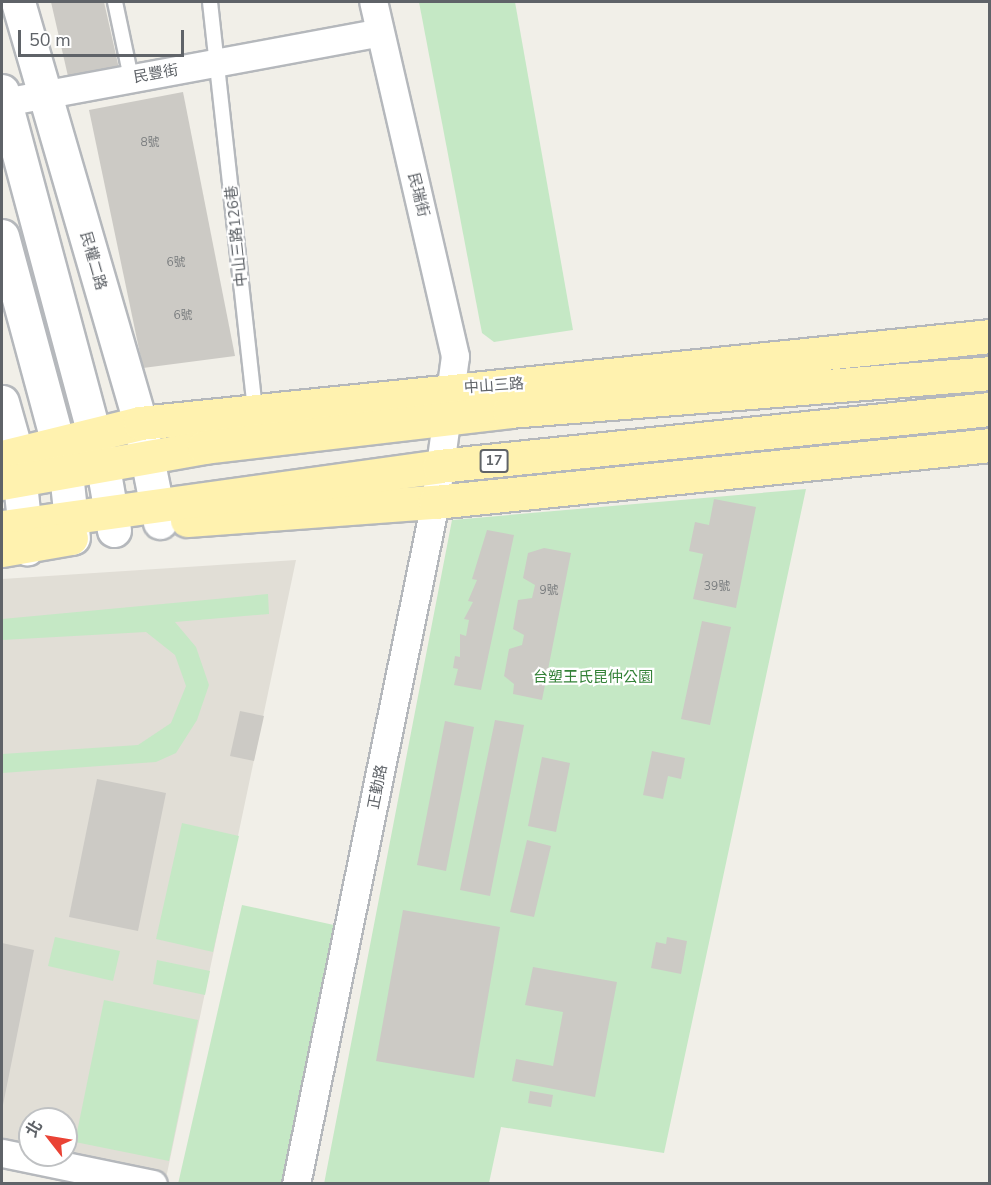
<!DOCTYPE html>
<html>
<head>
<meta charset="utf-8">
<style>
	body { margin:0 }
	#map { position:relative; width:991px; height:1185px; overflow:hidden; background:#f1efe8; font-family:"Nunito Sans","Noto Sans TC",sans-serif }
	div>[style] { position:absolute }
	[style*='--x'] { left:calc(var(--x)*1px); top:calc(var(--y)*1px); width:calc(var(--w)*1px); rotate:calc(var(--a)*1deg) }
	.education>* { inset:0; background:#e1ded6 }
	.green>* { inset:0; background:#c5e8c5 }
	.building>* { inset:0; background:#cccac5 }
	.roads { filter:drop-shadow(2px 0 #b5b8bc) drop-shadow(-2px 0 #b5b8bc) drop-shadow(0 2px #b5b8bc) drop-shadow(0 -2px #b5b8bc) }
	.service>* { height:14px; margin:-7px; padding:0 7px; transform-origin:7px; border-radius:7px; background:#fff }
	.minor>* { height:27px; margin:-13.5px; padding:0 13.5px; transform-origin:13.5px; border-radius:13.5px; background:#fff }
	.tertiary>* { height:33px; margin:-16.5px; padding:0 16.5px; transform-origin:16.5px; border-radius:16.5px; background:#fff }
	.secondary>* { height:33px; margin:-16.5px; padding:0 16.5px; transform-origin:16.5px; border-radius:16.5px; background:#fff }
	.primary>* { height:33px; margin:-16.5px; padding:0 16.5px; transform-origin:16.5px; border-radius:16.5px; background:#fff2af }
	span { translate:-50% -50%; white-space:nowrap; text-align:center; line-height:1.15; -webkit-text-stroke:4.5px #fff; paint-order:stroke }
	.number-label { font-size:12px; color:#7a7d7f }
	.number-label span { -webkit-text-stroke-width:0 }
	.shield-label span { padding:2px 4px; background:#fff; border:2px solid; border-radius:4px; -webkit-text-stroke-width:0 }
	.shield-label { font-size:14px; color:#5f6368; font-weight:700 }
	.street-label { font-size:15px; color:#5f6368 }
	.park-label { font-size:15px; color:#348238 }
	.frame { position:absolute; inset:0; border:3px solid #5f6368; pointer-events:none }
	.north { position:absolute; left:18px; top:1107px; width:60px; height:60px; box-sizing:border-box; background:#fff; border:2px solid #bfc1c3; border-radius:50%; rotate:301deg; font-size:16px; font-weight:700; line-height:24px; text-align:center; color:#5f6368 }
	.north::after { content:''; display:block; margin:auto; width:21px; height:27px; background:#ea4335; clip-path:polygon(50% 0,100% 100%,50% 72%,0 100%) }
	.scale { position:absolute; left:18px; top:30px; width:166px; height:27px; box-sizing:border-box; border:3px solid #5f6368; border-top:0; padding-left:8px; font-size:18px; line-height:21px; white-space:nowrap; color:#5f6368; -webkit-text-stroke:4px #fff; paint-order:stroke }
</style>
</head>
<body>
<div id="map">
	<div class="education">
		<i style="clip-path:polygon(evenodd,296px 560px,165px 1183px,2px 1156px,2px 579px,296px 560px,30px 1119px,66px 1119px,66px 1155px,30px 1155px,30px 1119px)"></i>
	</div>
	<div class="green">
		<i style="clip-path:polygon(419px 2px,515px 2px,573px 330px,494px 342px,482px 333px)"></i>
		<i style="clip-path:polygon(806px 489px,664px 1153px,501px 1127px,489px 1183px,324px 1184px,452px 520px)"></i>
		<i style="clip-path:polygon(268px 594px,269px 614px,175px 622px,196px 647px,209px 685px,197px 720px,176px 753px,156px 762px,2px 773px,2px 754px,138px 745px,171px 723px,186px 686px,175px 655px,146px 632px,2px 640px,2px 619px)"></i>
		<i style="clip-path:polygon(182px 823px,239px 836px,213px 952px,156px 939px)"></i>
		<i style="clip-path:polygon(242px 905px,343px 927px,284px 1183px,178px 1184px)"></i>
		<i style="clip-path:polygon(55px 937px,120px 951px,113px 981px,48px 966px)"></i>
		<i style="clip-path:polygon(157px 960px,210px 971px,205px 995px,153px 984px)"></i>
		<i style="clip-path:polygon(104px 1000px,198px 1020px,169px 1161px,75px 1142px)"></i>
	</div>
	<div class="building">
		<i style="clip-path:polygon(51px 2px,104px 2px,120px 73px,70px 85px)"></i>
		<i style="clip-path:polygon(183px 92px,235px 356px,143px 368px,89px 110px)"></i>
		<i style="clip-path:polygon(714px 499px,756px 507px,736px 608px,693px 599px,703px 554px,689px 551px,695px 522px,709px 525px)"></i>
		<i style="clip-path:polygon(487px 530px,514px 535px,481px 690px,454px 685px,458px 669px,453px 668px,455px 656px,460px 657px,460px 634px,466px 636px,469px 620px,464px 619px,473px 602px,468px 601px,477px 580px,472px 579px)"></i>
		<i style="clip-path:polygon(544px 548px,571px 553px,542px 700px,513px 694px,514px 684px,504px 676px,509px 649px,522px 645px,524px 635px,513px 629px,518px 600px,532px 598px,535px 585px,523px 578px,528px 553px)"></i>
		<i style="clip-path:polygon(702px 621px,731px 627px,710px 725px,681px 719px)"></i>
		<i style="clip-path:polygon(240px 711px,264px 716px,254px 761px,230px 756px)"></i>
		<i style="clip-path:polygon(495px 720px,524px 725px,490px 896px,460px 890px)"></i>
		<i style="clip-path:polygon(445px 721px,474px 727px,446px 871px,417px 865px)"></i>
		<i style="clip-path:polygon(652px 751px,685px 758px,681px 779px,668px 776px,663px 799px,643px 795px)"></i>
		<i style="clip-path:polygon(542px 757px,570px 763px,556px 832px,528px 826px)"></i>
		<i style="clip-path:polygon(97px 779px,166px 793px,138px 931px,69px 917px)"></i>
		<i style="clip-path:polygon(527px 840px,551px 846px,534px 917px,510px 912px)"></i>
		<i style="clip-path:polygon(403px 910px,500px 927px,474px 1078px,376px 1061px)"></i>
		<i style="clip-path:polygon(667px 937px,687px 941px,681px 974px,651px 968px,656px 942px,666px 944px)"></i>
		<i style="clip-path:polygon(2px 943px,34px 950px,3px 1105px,2px 1105px)"></i>
		<i style="clip-path:polygon(533px 967px,617px 982px,595px 1097px,512px 1081px,516px 1059px,553px 1066px,563px 1012px,525px 1005px)"></i>
		<i style="clip-path:polygon(530px 1091px,553px 1095px,551px 1107px,528px 1103px)"></i>
	</div>
	<div class="roads">
		<div class="service">
			<i style="--x:115;--y:2;--w:78;--a:78.1"></i>
			<i style="--x:210;--y:2;--w:410;--a:83.7"></i>
		</div>
		<div class="minor">
			<i style="--x:4;--y:102;--w:380;--a:-10.5"></i>
			<i style="--x:2;--y:1153;--w:154;--a:11.6"></i>
			<i style="--x:296;--y:1184;--w:696;--a:-78.48"></i>
			<i style="--x:435;--y:502;--w:147;--a:-82.2"></i>
			<i style="--x:455;--y:356;--w:363;--a:-103"></i>
		</div>
		<div class="tertiary">
			<i style="--x:18;--y:2;--w:438;--a:73.8"></i>
			<i style="--x:140;--y:423;--w:101;--a:78.6"></i>
			<i style="--x:2;--y:402;--w:55;--a:74.2"></i>
			<i style="--x:17;--y:455;--w:94;--a:83.9"></i>
		</div>
		<div class="secondary">
			<i style="--x:2;--y:91;--w:389;--a:75"></i>
			<i style="--x:103;--y:467;--w:64;--a:80.1"></i>
			<i style="--x:2;--y:236;--w:245;--a:74.9"></i>
			<i style="--x:66;--y:473;--w:65;--a:83.9"></i>
		</div>
		<div class="primary">
			<i style="--x:2;--y:457;--w:142;--a:-13.8"></i>
			<i style="--x:140;--y:423;--w:854;--a:-5.84"></i>
			<i style="--x:2;--y:483;--w:205;--a:-10.1"></i>
			<i style="--x:204;--y:447;--w:307;--a:-6.7"></i>
			<i style="--x:509;--y:411;--w:482;--a:-4.5"></i>
			<i style="--x:187;--y:520;--w:249;--a:-4.2"></i>
			<i style="--x:435;--y:502;--w:558;--a:-5.86"></i>
			<i style="--x:2;--y:527;--w:441;--a:-7.9"></i>
			<i style="--x:439;--y:466;--w:554;--a:-5.91"></i>
			<i style="--x:2;--y:550;--w:70;--a:-9.9"></i>
		</div>
	</div>
	<div class="number-label">
		<span style="left:150px;top:143px">8號</span>
		<span style="left:176px;top:263px">6號</span>
		<span style="left:183px;top:316px">6號</span>
		<span style="left:717px;top:587px">39號</span>
		<span style="left:549px;top:591px">9號</span>
	</div>
	<div class="shield-label">
		<span style="left:494px;top:461px">17</span>
	</div>
	<div class="street-label">
		<span style="left:156px;top:74px;rotate:-10deg">民豐街</span>
		<span style="left:418px;top:195px;rotate:76deg">民瑞街</span>
		<span style="left:237px;top:236px;rotate:-96deg">中山三路126巷</span>
		<span style="left:93px;top:261px;rotate:74deg">民權二路</span>
		<span style="left:494px;top:386px;rotate:-4deg">中山三路</span>
		<span style="left:378px;top:787px;rotate:-79deg">正勤路</span>
	</div>
	<div class="park-label">
		<span style="left:593px;top:678px">台塑王氏昆仲公園</span>
	</div>
	<div class="frame"></div>
	<div class="north">北</div>
	<div class="scale">50 m</div>
</div>
</body>
</html>
